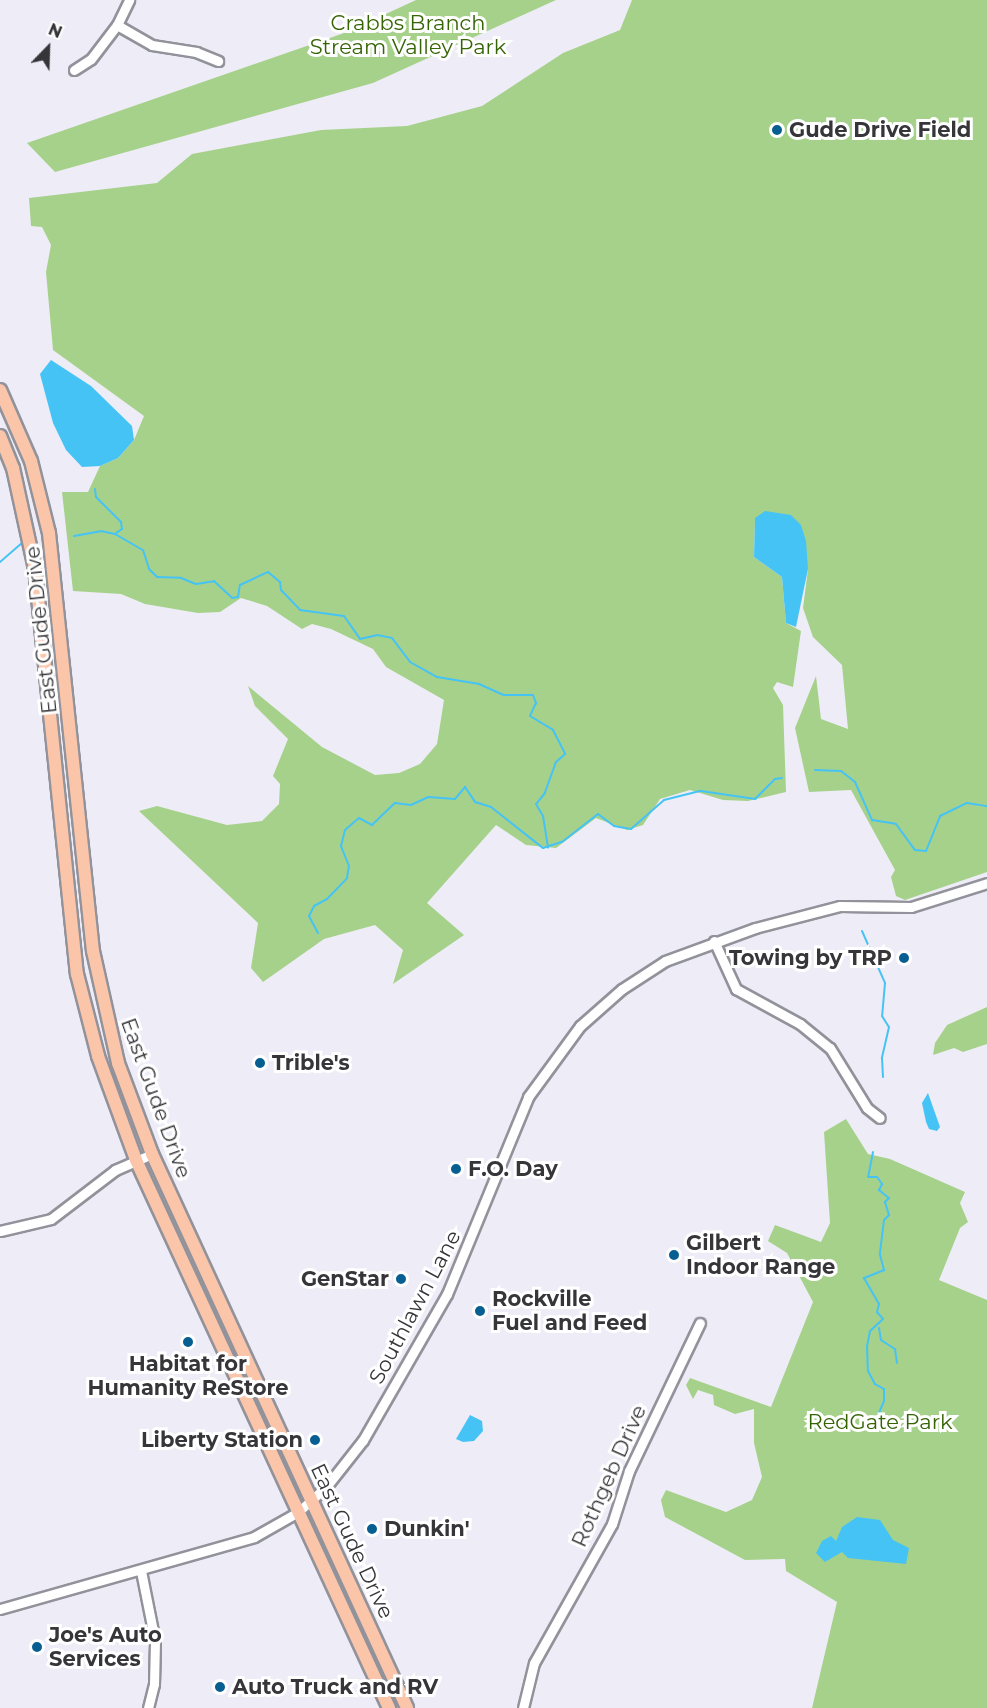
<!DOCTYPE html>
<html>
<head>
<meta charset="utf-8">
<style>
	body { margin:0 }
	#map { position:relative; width:987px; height:1708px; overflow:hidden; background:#eeedf7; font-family:Montserrat,sans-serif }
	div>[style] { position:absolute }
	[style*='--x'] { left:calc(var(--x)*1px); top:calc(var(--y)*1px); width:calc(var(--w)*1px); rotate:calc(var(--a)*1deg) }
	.green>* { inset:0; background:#a6d18b }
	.water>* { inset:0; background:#46c3f5 }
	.stream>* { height:2px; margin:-1px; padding:0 1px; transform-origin:1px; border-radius:1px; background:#46c3f5 }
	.roads { filter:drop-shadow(2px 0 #92929b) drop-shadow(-2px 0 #92929b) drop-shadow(0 2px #92929b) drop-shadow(0 -2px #92929b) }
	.minor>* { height:9px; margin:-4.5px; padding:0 4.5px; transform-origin:4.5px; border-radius:4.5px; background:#fff }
	.major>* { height:12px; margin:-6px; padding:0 6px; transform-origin:6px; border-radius:6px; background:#fbc5aa }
	.dots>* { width:16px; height:16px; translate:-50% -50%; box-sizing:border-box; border:3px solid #fff; border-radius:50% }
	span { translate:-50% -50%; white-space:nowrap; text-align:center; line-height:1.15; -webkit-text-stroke:6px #fff; paint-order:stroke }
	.park-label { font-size:21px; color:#356405 }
	.poi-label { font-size:21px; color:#36363a; font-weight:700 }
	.left { translate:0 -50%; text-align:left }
	.right { translate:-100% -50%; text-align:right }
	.street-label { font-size:21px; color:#36363a }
	.north { position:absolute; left:18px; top:18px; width:60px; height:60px; -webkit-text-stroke:4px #fff; paint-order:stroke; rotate:23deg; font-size:16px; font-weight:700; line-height:24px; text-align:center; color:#36363a }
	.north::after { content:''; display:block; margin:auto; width:21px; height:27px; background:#36363a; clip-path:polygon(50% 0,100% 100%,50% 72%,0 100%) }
</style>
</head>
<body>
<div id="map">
	<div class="green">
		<i style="clip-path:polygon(416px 0,556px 0,373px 83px,55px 172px,27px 143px,347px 32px)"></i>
		<i style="clip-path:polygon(632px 0,987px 0,987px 872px,905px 900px,896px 896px,891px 877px,895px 870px,851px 790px,809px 792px,795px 728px,816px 676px,821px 719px,848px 729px,842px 665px,813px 637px,803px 608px,808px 569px,755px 518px,754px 557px,782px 577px,786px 623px,801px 631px,793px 687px,777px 682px,773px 688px,783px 705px,786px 792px,748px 801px,723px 800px,690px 790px,660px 799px,643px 825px,627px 830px,596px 818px,556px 848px,526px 845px,496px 825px,427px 903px,464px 935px,393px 984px,403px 950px,375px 925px,324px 939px,263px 982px,251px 968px,258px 923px,139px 811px,157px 806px,227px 825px,262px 821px,279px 804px,280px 784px,273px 776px,288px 739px,255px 706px,248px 686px,322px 747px,375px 775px,399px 773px,420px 764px,437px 744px,444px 700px,386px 667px,373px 649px,331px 629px,312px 624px,302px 629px,267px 606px,241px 598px,220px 612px,198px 613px,145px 604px,121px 594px,73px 591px,62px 492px,88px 492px,100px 466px,118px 458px,134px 440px,144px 416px,53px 350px,46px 272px,51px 245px,42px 227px,31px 226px,29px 198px,157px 183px,192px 154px,321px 130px,407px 126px,482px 106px,563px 53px,620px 30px)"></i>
		<i style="clip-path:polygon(987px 1007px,987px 1044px,963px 1052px,954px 1048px,933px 1055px,935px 1043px,947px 1025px)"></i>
		<i style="clip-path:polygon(846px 1119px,868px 1154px,890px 1159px,965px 1192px,960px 1203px,968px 1222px,960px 1228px,939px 1280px,987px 1300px,987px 1708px,812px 1708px,837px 1602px,786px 1571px,785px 1559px,745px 1560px,665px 1517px,661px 1500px,666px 1490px,726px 1512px,752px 1500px,762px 1477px,754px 1443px,754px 1409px,735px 1414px,714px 1405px,713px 1395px,698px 1390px,693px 1399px,686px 1385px,690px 1378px,771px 1407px,813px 1302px,787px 1253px,768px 1241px,775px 1225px,821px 1242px,830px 1223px,824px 1132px)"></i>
	</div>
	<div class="water">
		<i style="clip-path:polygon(51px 360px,91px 386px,132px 426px,134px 440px,118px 458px,100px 466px,82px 467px,66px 450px,53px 423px,40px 374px)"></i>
		<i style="clip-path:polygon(765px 511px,791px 515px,801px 525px,806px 541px,808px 569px,796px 627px,786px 623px,782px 577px,754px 557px,755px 518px)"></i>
		<i style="clip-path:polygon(928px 1093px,940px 1127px,937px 1131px,929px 1129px,926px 1122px,922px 1103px)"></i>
		<i style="clip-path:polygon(470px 1415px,482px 1421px,483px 1431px,474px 1441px,463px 1442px,456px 1439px)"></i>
		<i style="clip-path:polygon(857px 1517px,880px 1520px,893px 1540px,909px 1548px,906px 1564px,848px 1558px,842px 1552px,825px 1562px,816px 1553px,822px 1541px,831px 1536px,836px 1541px,842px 1527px)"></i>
	</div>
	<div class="stream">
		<i style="--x:95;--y:489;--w:8;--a:83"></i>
		<i style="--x:96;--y:497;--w:35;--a:45"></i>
		<i style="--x:121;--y:522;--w:7;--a:82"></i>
		<i style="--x:122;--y:529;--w:7;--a:146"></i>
		<i style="--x:74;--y:536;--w:27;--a:-10"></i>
		<i style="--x:101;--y:531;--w:14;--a:12"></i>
		<i style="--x:115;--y:534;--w:32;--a:30"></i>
		<i style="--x:143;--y:550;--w:20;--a:72"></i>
		<i style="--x:149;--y:569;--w:11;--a:45"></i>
		<i style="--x:157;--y:577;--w:24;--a:2"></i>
		<i style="--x:181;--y:578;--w:16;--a:22"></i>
		<i style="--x:196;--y:584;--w:18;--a:-9"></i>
		<i style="--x:214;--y:581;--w:25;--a:43"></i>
		<i style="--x:232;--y:598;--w:6;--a:-9"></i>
		<i style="--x:238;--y:597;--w:12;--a:-81"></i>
		<i style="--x:240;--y:585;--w:31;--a:-25"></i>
		<i style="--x:268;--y:572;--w:16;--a:40"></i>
		<i style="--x:280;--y:582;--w:8;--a:83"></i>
		<i style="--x:281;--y:590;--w:28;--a:46"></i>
		<i style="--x:300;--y:610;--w:44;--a:7.8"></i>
		<i style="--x:344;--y:616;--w:28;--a:55"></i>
		<i style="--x:360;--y:639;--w:17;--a:-13"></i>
		<i style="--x:377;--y:635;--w:15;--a:11"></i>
		<i style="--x:392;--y:638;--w:30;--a:53"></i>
		<i style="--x:410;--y:662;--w:31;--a:29"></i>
		<i style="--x:437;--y:677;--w:43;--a:9.5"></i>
		<i style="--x:479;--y:684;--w:27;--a:24"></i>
		<i style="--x:504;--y:695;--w:29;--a:0"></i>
		<i style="--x:533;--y:695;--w:9;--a:69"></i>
		<i style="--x:536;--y:703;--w:14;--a:115"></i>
		<i style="--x:530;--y:716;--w:27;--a:31"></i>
		<i style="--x:553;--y:730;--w:27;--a:63"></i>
		<i style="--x:565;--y:754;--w:12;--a:138"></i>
		<i style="--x:556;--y:762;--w:33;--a:110"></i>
		<i style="--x:545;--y:793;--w:14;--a:129"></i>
		<i style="--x:536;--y:804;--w:14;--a:60"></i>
		<i style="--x:543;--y:816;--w:32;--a:81"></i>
		<i style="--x:0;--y:562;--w:29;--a:-41"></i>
		<i style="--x:815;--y:770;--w:26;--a:2"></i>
		<i style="--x:841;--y:771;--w:18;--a:38"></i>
		<i style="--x:855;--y:782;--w:42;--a:65.9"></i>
		<i style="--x:872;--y:820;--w:24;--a:9"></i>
		<i style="--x:896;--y:824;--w:32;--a:54"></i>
		<i style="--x:915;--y:850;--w:11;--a:5"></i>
		<i style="--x:926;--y:851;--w:38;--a:-68"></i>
		<i style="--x:940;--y:816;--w:30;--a:-26"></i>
		<i style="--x:967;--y:803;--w:20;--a:9"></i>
		<i style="--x:862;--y:931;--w:57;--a:66.1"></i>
		<i style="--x:885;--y:983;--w:33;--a:95"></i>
		<i style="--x:882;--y:1016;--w:13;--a:58"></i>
		<i style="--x:889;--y:1027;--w:32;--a:103"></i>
		<i style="--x:882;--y:1058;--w:19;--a:87"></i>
		<i style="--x:318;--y:933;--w:19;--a:-118"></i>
		<i style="--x:309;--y:916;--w:11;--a:-63"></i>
		<i style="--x:314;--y:906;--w:15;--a:-28"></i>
		<i style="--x:327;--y:899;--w:29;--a:-46"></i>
		<i style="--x:347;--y:878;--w:12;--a:-81"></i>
		<i style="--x:349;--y:866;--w:22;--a:-112"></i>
		<i style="--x:341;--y:846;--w:16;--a:-76"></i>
		<i style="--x:345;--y:830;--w:18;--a:-41"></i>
		<i style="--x:359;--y:818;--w:15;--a:28"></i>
		<i style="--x:372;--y:825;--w:32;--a:-44"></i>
		<i style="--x:395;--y:803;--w:16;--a:7"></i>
		<i style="--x:411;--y:805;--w:19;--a:-25"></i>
		<i style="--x:428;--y:797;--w:27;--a:4"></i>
		<i style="--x:455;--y:799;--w:16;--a:-50"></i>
		<i style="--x:465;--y:787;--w:18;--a:56"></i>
		<i style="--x:475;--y:802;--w:17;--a:17"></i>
		<i style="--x:491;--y:807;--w:66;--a:38.3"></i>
		<i style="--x:543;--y:848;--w:20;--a:-18"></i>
		<i style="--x:562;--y:842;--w:46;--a:-37.9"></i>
		<i style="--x:598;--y:814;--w:20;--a:37"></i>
		<i style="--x:614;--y:826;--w:17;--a:10"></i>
		<i style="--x:631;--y:829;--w:44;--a:-41.3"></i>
		<i style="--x:664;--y:800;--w:38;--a:-14"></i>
		<i style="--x:701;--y:791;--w:55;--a:8.4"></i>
		<i style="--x:755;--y:799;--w:28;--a:-45"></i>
		<i style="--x:775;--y:779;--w:7;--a:-8"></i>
		<i style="--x:873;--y:1152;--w:25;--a:101"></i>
		<i style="--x:868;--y:1177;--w:9;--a:0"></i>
		<i style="--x:877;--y:1177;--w:9;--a:54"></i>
		<i style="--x:882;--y:1184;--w:7;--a:117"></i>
		<i style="--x:879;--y:1190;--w:13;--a:39"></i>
		<i style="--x:889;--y:1198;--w:6;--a:135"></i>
		<i style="--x:885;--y:1202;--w:14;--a:73"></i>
		<i style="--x:889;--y:1215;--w:7;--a:135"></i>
		<i style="--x:884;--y:1220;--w:35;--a:97"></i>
		<i style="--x:880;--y:1255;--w:16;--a:75"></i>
		<i style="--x:884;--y:1270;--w:22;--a:158"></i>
		<i style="--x:864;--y:1278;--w:30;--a:60"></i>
		<i style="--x:879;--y:1304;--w:8;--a:104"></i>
		<i style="--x:877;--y:1312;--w:9;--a:49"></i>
		<i style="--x:883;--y:1319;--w:18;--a:137"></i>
		<i style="--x:870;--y:1331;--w:15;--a:101"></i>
		<i style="--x:867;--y:1346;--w:25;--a:88"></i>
		<i style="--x:868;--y:1371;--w:15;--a:62"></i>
		<i style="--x:875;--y:1384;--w:10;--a:29"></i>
		<i style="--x:884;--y:1389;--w:12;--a:90"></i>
		<i style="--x:884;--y:1401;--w:21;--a:113"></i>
		<i style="--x:879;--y:1328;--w:12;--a:81"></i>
		<i style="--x:881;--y:1340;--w:17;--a:33"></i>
		<i style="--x:895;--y:1349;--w:14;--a:82"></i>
	</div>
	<div class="roads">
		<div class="minor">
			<i style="--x:117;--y:25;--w:40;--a:29.7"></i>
			<i style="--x:152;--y:45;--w:45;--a:9"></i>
			<i style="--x:196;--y:52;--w:24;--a:22"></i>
			<i style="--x:74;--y:70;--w:20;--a:-33"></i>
			<i style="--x:91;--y:59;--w:43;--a:-52.6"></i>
			<i style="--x:117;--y:25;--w:28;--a:-64"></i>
			<i style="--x:714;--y:941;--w:53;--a:65.4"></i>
			<i style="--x:736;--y:989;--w:73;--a:28.7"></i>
			<i style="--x:800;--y:1024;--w:38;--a:39"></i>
			<i style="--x:830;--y:1048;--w:70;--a:58.3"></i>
			<i style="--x:867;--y:1108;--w:16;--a:38"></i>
			<i style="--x:0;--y:1231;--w:52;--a:-13.2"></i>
			<i style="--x:51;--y:1219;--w:81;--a:-37.4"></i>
			<i style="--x:115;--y:1170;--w:40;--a:-23.4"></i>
			<i style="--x:141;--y:1571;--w:71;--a:78.7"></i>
			<i style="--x:155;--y:1641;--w:43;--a:91.3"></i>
			<i style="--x:154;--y:1684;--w:25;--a:104"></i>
			<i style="--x:0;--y:1609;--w:264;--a:-15.8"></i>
			<i style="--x:254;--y:1537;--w:51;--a:-29.6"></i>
			<i style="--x:298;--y:1512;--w:38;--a:-42"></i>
			<i style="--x:326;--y:1487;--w:60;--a:-51.8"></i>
			<i style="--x:363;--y:1440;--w:168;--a:-60.1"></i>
			<i style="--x:447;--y:1294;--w:213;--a:-67.6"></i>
			<i style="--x:528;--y:1097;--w:88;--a:-53.8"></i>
			<i style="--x:580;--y:1026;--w:56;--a:-41.4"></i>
			<i style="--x:622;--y:989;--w:51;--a:-33.1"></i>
			<i style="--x:665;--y:961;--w:96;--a:-20.1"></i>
			<i style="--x:755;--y:928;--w:88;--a:-14.5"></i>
			<i style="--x:840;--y:906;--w:71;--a:0.8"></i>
			<i style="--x:911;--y:907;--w:80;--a:-17.5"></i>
			<i style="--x:523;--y:1708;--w:46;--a:-76.3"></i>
			<i style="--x:534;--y:1663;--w:159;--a:-60.7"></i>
			<i style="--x:612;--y:1524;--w:56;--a:-72.2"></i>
			<i style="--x:629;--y:1471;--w:164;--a:-64.4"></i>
		</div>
		<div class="major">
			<i style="--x:0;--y:390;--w:77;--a:66.4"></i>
			<i style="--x:31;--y:461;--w:74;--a:76"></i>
			<i style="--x:49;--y:533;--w:420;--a:84"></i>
			<i style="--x:93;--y:951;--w:115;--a:77.4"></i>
			<i style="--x:118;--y:1063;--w:97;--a:69.5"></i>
			<i style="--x:152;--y:1154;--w:610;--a:65.28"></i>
			<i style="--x:0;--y:436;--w:35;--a:68"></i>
			<i style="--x:13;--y:468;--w:103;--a:77.7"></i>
			<i style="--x:35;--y:569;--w:407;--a:84.1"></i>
			<i style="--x:77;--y:974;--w:85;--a:75.6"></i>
			<i style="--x:98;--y:1056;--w:111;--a:69.9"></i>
			<i style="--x:136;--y:1160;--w:604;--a:65.22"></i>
		</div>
	</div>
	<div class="dots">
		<i style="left:777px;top:130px;background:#065f90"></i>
		<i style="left:904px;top:958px;background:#065f90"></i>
		<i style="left:260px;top:1063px;background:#065f90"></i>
		<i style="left:456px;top:1169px;background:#065f90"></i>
		<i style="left:674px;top:1255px;background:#065f90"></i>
		<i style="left:401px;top:1279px;background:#065f90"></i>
		<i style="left:480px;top:1311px;background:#065f90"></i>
		<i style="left:188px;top:1342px;background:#065f90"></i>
		<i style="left:315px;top:1440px;background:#065f90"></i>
		<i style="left:372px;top:1529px;background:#065f90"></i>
		<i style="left:37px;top:1647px;background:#065f90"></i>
		<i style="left:220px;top:1687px;background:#065f90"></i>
	</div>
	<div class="park-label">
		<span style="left:408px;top:35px">Crabbs Branch<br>Stream Valley Park</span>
		<span style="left:880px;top:1422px">RedGate Park</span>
	</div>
	<div class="poi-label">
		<span class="left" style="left:789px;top:130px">Gude Drive Field</span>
		<span class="right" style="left:892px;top:958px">Towing by TRP</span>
		<span class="left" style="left:272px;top:1063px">Trible's</span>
		<span class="left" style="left:468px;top:1169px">F.O. Day</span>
		<span class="left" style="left:686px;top:1255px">Gilbert<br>Indoor Range</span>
		<span class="right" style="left:389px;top:1279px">GenStar</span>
		<span class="left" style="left:492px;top:1311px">Rockville<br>Fuel and Feed</span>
		<span style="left:188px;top:1376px">Habitat for<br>Humanity ReStore</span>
		<span class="right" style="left:303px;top:1440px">Liberty Station</span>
		<span class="left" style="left:384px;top:1529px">Dunkin'</span>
		<span class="left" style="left:49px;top:1647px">Joe's Auto<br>Services</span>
		<span class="left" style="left:232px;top:1687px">Auto Truck and RV</span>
	</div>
	<div class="street-label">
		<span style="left:41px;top:630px;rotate:-96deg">East Gude Drive</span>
		<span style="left:156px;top:1098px;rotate:70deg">East Gude Drive</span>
		<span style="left:415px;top:1307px;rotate:-62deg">Southlawn Lane</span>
		<span style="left:609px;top:1476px;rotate:-66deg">Rothgeb Drive</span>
		<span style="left:352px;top:1541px;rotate:65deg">East Gude Drive</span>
	</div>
	<div class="north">N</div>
</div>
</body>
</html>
